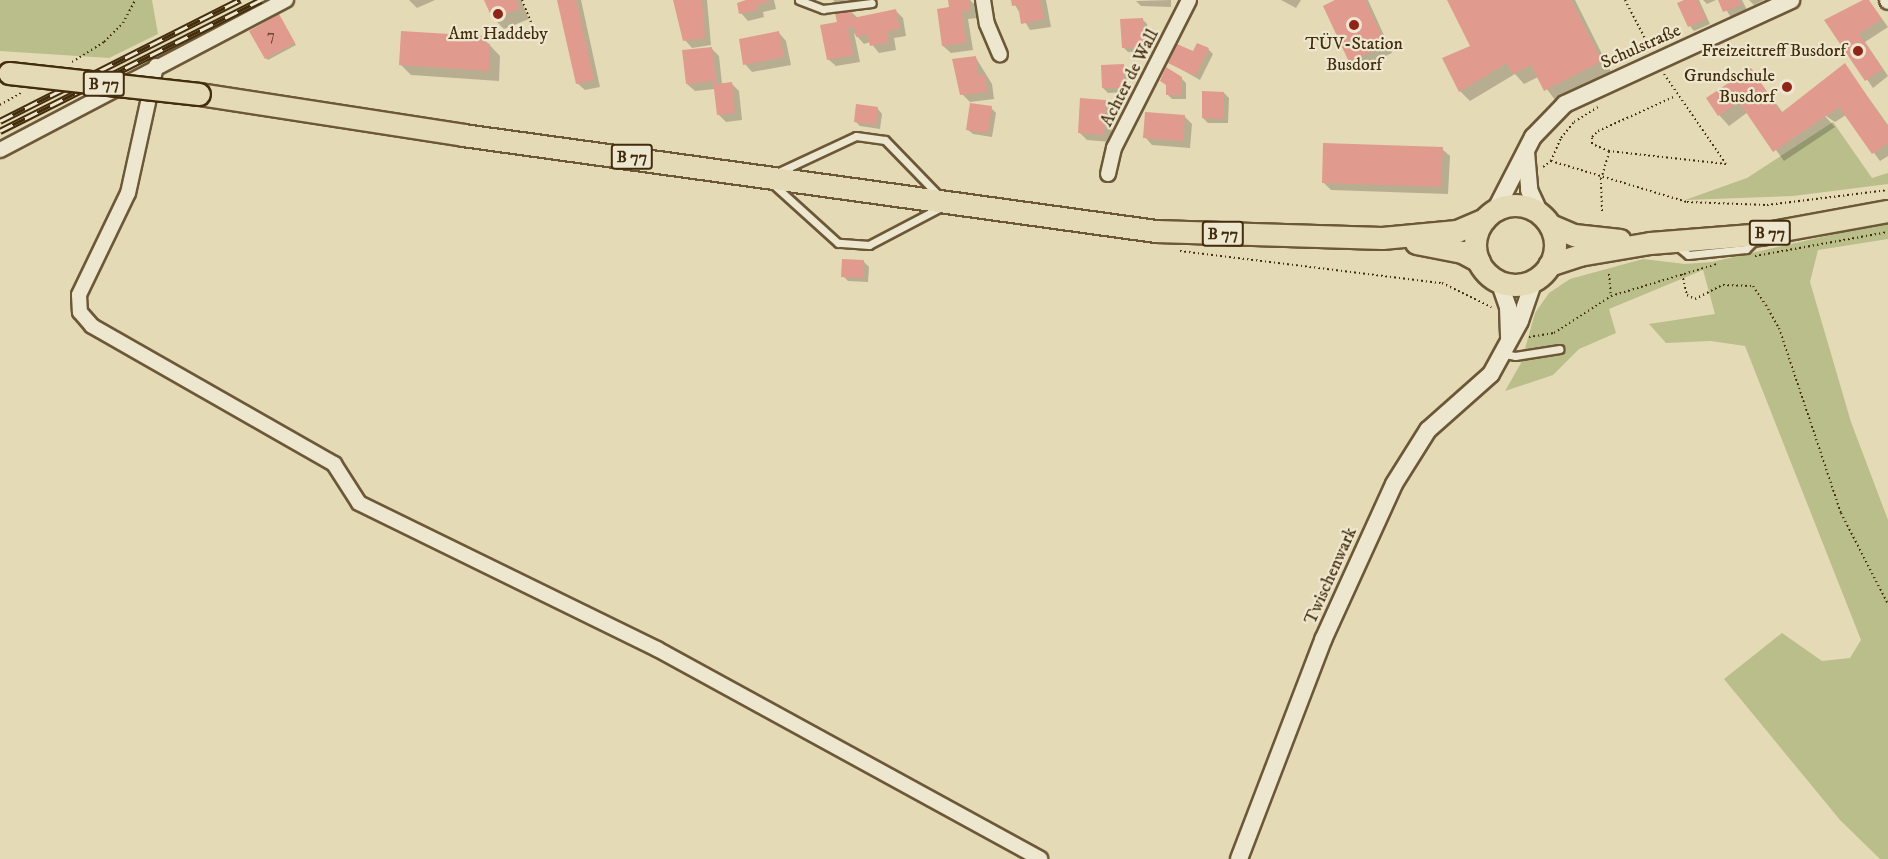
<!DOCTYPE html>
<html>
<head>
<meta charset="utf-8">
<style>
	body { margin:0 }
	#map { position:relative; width:1888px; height:859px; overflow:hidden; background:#e5dab6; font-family:"IM FELL DW Pica",serif }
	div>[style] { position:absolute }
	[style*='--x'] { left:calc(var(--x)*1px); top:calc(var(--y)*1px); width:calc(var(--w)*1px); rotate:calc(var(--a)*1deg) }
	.green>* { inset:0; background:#b9be8b }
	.shadow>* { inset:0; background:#0003 }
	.building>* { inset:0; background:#e19a8e }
	.path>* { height:2px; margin-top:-1px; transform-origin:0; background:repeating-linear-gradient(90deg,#432d0c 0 1.5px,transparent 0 4.5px) }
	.roads { filter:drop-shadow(2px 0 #6c5836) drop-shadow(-2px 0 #6c5836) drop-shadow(0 2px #6c5836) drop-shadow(0 -2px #6c5836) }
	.service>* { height:7px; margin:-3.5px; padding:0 3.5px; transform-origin:3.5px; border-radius:3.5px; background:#eee7d0 }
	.minor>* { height:14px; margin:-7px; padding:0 7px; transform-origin:7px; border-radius:7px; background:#eee7d0 }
	.tertiary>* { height:16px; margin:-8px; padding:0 8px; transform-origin:8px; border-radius:8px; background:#eee7d0 }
	.primary>* { height:21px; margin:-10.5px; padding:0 10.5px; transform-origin:10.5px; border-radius:10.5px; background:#e5dab6 }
	.primary>.ring { margin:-10.5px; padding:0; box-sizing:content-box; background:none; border:21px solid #e5dab6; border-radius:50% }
	.rail>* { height:7px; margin-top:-3.5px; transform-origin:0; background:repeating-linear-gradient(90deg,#eee7d0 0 14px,#432d0c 0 28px); box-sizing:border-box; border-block:2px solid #432d0c }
	.bridges { filter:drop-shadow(2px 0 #432d0c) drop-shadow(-2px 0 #432d0c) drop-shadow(0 2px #432d0c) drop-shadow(0 -2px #432d0c) }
	.primary-bridge>* { height:21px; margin:-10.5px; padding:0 10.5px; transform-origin:10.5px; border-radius:10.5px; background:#e5dab6 }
	.dots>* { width:16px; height:16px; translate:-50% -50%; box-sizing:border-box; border:3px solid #eee7d0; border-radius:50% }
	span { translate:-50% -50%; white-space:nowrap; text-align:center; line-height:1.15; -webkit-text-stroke:4.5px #eee7d0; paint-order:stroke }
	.number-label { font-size:15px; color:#6a482c }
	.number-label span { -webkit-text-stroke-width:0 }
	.shield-label span { padding:2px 4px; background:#eee7d0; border:2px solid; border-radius:4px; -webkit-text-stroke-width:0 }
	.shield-label { font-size:16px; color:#432d0c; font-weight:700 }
	.poi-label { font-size:18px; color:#432d0c }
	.right { translate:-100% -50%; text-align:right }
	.street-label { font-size:18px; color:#432d0c }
</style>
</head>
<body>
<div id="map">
	<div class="green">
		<i style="clip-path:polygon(0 0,152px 0,158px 34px,109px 58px,0 51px)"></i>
		<i style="clip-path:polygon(1833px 122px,1872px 178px,1888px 173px,1888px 184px,1793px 196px,1685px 200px,1747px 178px)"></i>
		<i style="clip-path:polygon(1888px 222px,1888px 239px,1818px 250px,1810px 282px,1851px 422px,1888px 520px,1888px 859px,1880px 859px,1840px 820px,1724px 679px,1782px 633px,1822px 661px,1850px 658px,1861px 640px,1745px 346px,1711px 341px,1666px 343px,1649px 324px,1715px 314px,1703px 270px,1609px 309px,1616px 333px,1579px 349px,1553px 375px,1505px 391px,1521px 363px,1535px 313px,1549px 293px,1570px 279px,1643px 259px,1685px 264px,1712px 262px)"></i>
	</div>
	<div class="shadow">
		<i style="clip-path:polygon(409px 0,435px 0,417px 8px)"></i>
		<i style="clip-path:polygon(486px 0,521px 0,529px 19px,504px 29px,494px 19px)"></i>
		<i style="clip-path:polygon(558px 0,581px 0,600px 87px,585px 90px,577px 83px)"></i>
		<i style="clip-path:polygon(676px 0,707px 0,711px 45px,692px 48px,685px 40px)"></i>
		<i style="clip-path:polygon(747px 0,774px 0,776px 9px,763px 12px,764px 17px,748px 21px,741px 13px)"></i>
		<i style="clip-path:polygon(833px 0,855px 0,855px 2px,838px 5px)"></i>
		<i style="clip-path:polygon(951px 0,970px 0,975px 5px,977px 18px,968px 19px,973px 50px,951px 53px,943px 46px)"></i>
		<i style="clip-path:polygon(1012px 0,1046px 0,1051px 27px,1030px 30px)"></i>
		<i style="clip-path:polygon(1171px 0,1171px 7px,1141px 6px,1136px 1px)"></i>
		<i style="clip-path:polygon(1281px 0,1301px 0,1296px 8px)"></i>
		<i style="clip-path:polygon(1338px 0,1368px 0,1392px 53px,1357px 69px,1350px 61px)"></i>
		<i style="clip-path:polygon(1449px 0,1575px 0,1611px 72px,1555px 100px,1538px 77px,1524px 84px,1515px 74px,1470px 101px,1460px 91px,1444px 58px,1472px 47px)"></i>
		<i style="clip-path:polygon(1688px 0,1699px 0,1710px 24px,1694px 31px,1690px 26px)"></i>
		<i style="clip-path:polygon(1703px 0,1716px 0,1707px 4px)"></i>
		<i style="clip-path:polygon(1720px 0,1742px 0,1748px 12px,1732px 19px)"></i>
		<i style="clip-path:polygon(1749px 0,1764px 0,1754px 5px)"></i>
		<i style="clip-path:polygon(1868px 0,1888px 27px,1865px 42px,1888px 76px,1873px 88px,1826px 21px)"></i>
		<i style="clip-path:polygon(850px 11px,858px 18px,896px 11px,903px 18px,906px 36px,894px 38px,896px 50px,879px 53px,870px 42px,864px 44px,854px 33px,860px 62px,836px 66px,828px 59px,839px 23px)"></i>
		<i style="clip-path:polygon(281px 18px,296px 45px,268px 60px,266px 58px)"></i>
		<i style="clip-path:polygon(1142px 19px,1147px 24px,1149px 51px,1128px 52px,1123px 47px)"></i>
		<i style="clip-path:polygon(779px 33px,786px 41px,791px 65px,752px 72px,745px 64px)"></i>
		<i style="clip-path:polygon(483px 38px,500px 56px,499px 81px,411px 75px,401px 65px)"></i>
		<i style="clip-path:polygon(712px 49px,719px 56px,722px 84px,731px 83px,739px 91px,742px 120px,726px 122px,718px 114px,715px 89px,695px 91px,687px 84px)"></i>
		<i style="clip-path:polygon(1208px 49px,1213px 54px,1200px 80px,1170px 63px)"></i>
		<i style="clip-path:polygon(976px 58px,992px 84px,994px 99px,970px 102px,962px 94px)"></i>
		<i style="clip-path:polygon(1845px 65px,1888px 125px,1888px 156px,1880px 161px,1846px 115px,1835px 122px,1823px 114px,1835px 127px,1784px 161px,1748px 112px,1729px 126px,1719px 115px,1751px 70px,1783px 113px)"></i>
		<i style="clip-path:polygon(1123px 66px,1128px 71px,1128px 92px,1108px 93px,1103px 88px)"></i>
		<i style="clip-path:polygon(1181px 78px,1186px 83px,1186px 99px,1172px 99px,1167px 94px)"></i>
		<i style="clip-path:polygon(1224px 93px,1229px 98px,1228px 123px,1208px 123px,1203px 118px)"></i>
		<i style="clip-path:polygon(1106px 101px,1113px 109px,1111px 142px,1087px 140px,1079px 132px)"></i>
		<i style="clip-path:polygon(991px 108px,996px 113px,992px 137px,973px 134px,968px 130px)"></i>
		<i style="clip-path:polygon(878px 109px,882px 114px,880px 129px,860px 126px,856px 122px)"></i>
		<i style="clip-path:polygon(1184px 116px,1192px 124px,1190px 148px,1152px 145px,1145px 137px)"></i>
		<i style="clip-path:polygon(1442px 149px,1450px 156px,1448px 194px,1331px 190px,1323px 182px)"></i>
		<i style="clip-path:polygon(864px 262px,869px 267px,868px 282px,848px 281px,843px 276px)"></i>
	</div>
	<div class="building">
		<i style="clip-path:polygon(484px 0,516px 0,520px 8px,493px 20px)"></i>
		<i style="clip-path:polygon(557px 0,576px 0,594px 80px,576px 84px)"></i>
		<i style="clip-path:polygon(673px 0,702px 0,705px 38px,683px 41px)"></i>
		<i style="clip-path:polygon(746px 0,768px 0,769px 2px,756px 5px,758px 10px,739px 14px,737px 3px)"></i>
		<i style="clip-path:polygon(948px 0,969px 0,970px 11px,962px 12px,966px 43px,942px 46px,937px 9px,949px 7px)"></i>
		<i style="clip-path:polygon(1011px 0,1040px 0,1044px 19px,1021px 24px,1018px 5px,1012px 6px)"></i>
		<i style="clip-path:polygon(1335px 0,1365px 0,1386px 45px,1349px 62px,1323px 6px)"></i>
		<i style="clip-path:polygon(1447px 0,1571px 0,1602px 61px,1544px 91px,1531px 65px,1513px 74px,1507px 63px,1459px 92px,1442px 58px,1470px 46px)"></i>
		<i style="clip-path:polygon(1684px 0,1697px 0,1706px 19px,1688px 27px,1677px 3px)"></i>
		<i style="clip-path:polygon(1718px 0,1739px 0,1741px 5px,1723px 12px)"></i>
		<i style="clip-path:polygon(1863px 0,1869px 0,1882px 19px,1859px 34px,1883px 69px,1865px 81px,1824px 20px)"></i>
		<i style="clip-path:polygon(851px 9px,853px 18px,896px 9px,900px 29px,887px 31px,889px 42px,870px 46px,867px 34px,856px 37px,854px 27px,848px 28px,853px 55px,827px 60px,820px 25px,837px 22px,835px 13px)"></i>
		<i style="clip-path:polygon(279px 14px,295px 43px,265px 59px,249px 31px)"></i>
		<i style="clip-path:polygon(1143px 18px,1145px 47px,1122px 48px,1120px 19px)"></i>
		<i style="clip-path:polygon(401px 31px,483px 36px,483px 43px,490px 44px,489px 71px,399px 65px)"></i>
		<i style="clip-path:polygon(779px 31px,784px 57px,743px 65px,739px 39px)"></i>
		<i style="clip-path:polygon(1197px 43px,1209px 48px,1195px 76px,1168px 63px,1177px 44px,1193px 51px)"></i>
		<i style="clip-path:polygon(712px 47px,716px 84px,732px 82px,735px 113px,717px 115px,713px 81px,686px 84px,682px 50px)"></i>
		<i style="clip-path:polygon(976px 56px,978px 75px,985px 75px,987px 92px,960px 95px,952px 59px)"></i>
		<i style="clip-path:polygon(1845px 63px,1888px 127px,1888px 143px,1872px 154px,1839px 107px,1773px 152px,1739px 102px,1718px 116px,1706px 98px,1751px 68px,1781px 113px)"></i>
		<i style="clip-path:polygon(1124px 64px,1124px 88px,1102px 88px,1101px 65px)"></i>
		<i style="clip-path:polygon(1166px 67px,1182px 77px,1182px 95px,1166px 95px,1166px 85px,1160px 81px)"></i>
		<i style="clip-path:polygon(1202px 91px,1224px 92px,1224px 119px,1202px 118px)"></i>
		<i style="clip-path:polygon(1080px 98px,1106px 100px,1104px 135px,1078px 133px)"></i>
		<i style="clip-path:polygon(970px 103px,992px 106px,988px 133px,966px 130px)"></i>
		<i style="clip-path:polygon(856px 104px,878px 107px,876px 125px,854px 122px)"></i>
		<i style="clip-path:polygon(1145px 112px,1185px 115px,1183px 141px,1143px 138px)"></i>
		<i style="clip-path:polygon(1323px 143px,1443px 147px,1441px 187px,1322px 183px)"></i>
		<i style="clip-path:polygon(842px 259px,864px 260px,863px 278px,841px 277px)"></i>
	</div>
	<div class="path">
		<i style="--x:522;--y:0;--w:27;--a:68"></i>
		<i style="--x:1625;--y:0;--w:54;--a:62.5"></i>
		<i style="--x:72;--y:62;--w:38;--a:-32"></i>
		<i style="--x:104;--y:42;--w:27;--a:-45"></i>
		<i style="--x:123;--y:23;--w:26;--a:-62"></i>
		<i style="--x:1664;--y:74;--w:109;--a:55.4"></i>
		<i style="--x:1726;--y:164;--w:118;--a:-173.7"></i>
		<i style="--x:1609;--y:151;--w:18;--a:-158"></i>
		<i style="--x:1592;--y:144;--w:7;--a:-90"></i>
		<i style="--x:1592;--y:137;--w:8;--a:-45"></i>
		<i style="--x:1598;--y:131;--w:85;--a:-24.2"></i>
		<i style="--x:0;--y:105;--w:24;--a:-30"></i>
		<i style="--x:1551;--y:161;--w:25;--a:-67"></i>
		<i style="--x:1561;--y:138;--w:21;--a:-51"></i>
		<i style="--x:1574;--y:122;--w:28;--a:-32"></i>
		<i style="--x:1543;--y:167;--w:10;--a:-37"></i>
		<i style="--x:1551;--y:161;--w:142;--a:16.8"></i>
		<i style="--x:1687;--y:202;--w:80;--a:2.1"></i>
		<i style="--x:1767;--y:205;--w:122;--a:-7.1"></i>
		<i style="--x:1602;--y:211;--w:32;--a:-92"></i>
		<i style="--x:1601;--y:179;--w:28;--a:-73"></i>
		<i style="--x:1180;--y:251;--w:264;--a:7"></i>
		<i style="--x:1442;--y:283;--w:55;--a:26.1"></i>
		<i style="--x:1755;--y:256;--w:135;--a:-10.2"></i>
		<i style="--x:1609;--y:274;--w:22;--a:85"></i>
		<i style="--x:1682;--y:274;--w:22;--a:77"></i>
		<i style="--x:1687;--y:295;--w:9;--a:27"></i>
		<i style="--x:1695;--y:299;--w:31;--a:-27"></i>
		<i style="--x:1723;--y:285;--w:30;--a:2"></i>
		<i style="--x:1753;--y:286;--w:23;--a:56"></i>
		<i style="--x:1766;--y:305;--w:26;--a:61"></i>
		<i style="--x:1779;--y:328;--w:195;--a:71.5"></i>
		<i style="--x:1841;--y:513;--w:102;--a:62.7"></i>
		<i style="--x:1529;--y:337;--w:25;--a:-9"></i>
		<i style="--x:1554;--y:333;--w:68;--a:-33"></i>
		<i style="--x:1611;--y:296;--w:111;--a:-16.8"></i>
	</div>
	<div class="roads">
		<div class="service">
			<i style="--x:799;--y:0;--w:26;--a:21"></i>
			<i style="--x:823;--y:9;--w:49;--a:-7"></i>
			<i style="--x:856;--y:136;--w:29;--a:8"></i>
			<i style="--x:885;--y:140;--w:89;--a:45.9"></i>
			<i style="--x:947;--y:204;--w:88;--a:152.3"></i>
			<i style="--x:869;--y:245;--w:31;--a:-176"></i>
			<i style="--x:838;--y:243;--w:97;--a:-137.9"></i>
			<i style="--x:766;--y:178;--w:99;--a:-25"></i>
			<i style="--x:1677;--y:246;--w:14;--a:39"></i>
			<i style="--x:1688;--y:255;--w:58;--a:-5.9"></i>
			<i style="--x:1746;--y:249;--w:13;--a:-45"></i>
			<i style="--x:1504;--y:354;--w:11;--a:10"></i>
			<i style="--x:1515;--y:356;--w:45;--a:-9"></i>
		</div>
		<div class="minor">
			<i style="--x:983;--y:0;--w:24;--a:81"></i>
			<i style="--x:987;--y:24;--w:33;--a:67"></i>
			<i style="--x:1887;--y:0;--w:2;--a:63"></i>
			<i style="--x:156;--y:66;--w:130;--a:102.4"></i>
			<i style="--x:128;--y:193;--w:113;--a:115.7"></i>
			<i style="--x:79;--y:295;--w:17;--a:87"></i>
			<i style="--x:80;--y:312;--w:18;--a:49"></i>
			<i style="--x:92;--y:326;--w:279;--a:29.7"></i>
			<i style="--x:334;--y:464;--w:46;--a:57.3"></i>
			<i style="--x:359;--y:503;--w:332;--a:26.1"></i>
			<i style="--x:657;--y:649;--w:437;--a:28.7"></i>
			<i style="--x:0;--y:150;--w:323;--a:-27.7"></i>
			<i style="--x:1108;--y:174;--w:27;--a:-77"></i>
			<i style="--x:1114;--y:148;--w:166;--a:-63.1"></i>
		</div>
		<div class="tertiary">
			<i style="--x:1526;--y:152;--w:38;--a:85"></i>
			<i style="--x:1529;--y:190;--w:26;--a:65"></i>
			<i style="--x:1496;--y:209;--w:81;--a:-62.8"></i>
			<i style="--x:1533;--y:137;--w:46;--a:-45.9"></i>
			<i style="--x:1565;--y:104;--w:249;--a:-24.7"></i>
			<i style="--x:1499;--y:281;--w:28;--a:71"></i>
			<i style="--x:1508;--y:307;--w:33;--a:88"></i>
			<i style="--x:1239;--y:859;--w:235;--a:-69"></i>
			<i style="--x:1323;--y:640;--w:171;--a:-65.5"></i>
			<i style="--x:1394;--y:484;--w:64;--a:-57.8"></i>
			<i style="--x:1428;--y:430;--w:84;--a:-41.6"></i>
			<i style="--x:1491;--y:374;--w:60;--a:-61.3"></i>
			<i style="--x:1520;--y:321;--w:43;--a:-71.1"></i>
		</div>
		<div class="primary">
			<i style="--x:199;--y:94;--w:267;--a:8.8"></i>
			<i style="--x:463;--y:135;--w:700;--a:7.89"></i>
			<i style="--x:1156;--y:231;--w:226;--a:1.8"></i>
			<i style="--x:1382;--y:238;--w:75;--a:-5.3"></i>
			<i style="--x:1457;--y:231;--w:30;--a:-23"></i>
			<i class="ring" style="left:1475px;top:205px;width:59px;height:59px"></i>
			<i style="--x:1550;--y:225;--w:26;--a:23"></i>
			<i style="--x:1574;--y:235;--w:46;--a:6.2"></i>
			<i style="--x:1416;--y:243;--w:47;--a:11.1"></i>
			<i style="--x:1462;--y:252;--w:19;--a:28"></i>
			<i style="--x:1549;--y:265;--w:32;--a:-18"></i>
			<i style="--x:1579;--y:255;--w:72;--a:-9.6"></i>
			<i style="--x:1650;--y:243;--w:111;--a:-4.6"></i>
			<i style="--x:1761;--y:234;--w:129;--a:-10.3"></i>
		</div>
	</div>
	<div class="rail">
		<i style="--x:0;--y:121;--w:269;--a:-26.8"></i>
		<i style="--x:0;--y:131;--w:292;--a:-26.7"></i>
	</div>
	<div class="bridges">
		<div class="primary-bridge">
			<i style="--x:9;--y:73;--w:191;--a:6.3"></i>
		</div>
	</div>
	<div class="dots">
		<i style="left:498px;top:14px;background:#8f2418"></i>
		<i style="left:1354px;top:25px;background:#8f2418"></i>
		<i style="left:1858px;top:51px;background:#8f2418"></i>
		<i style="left:1787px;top:87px;background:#8f2418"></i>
	</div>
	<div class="number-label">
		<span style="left:271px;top:36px">7</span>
	</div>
	<div class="shield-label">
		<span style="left:104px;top:84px">B 77</span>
		<span style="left:632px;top:157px">B 77</span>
		<span style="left:1770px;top:233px">B 77</span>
		<span style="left:1223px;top:234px">B 77</span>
	</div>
	<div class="poi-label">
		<span style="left:498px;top:34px">Amt Haddeby</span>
		<span style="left:1354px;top:55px">TÜV-Station<br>Busdorf</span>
		<span class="right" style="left:1846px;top:51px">Freizeittreff Busdorf</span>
		<span class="right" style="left:1775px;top:87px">Grundschule<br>Busdorf</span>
	</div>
	<div class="street-label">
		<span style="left:1641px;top:47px;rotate:-24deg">Schulstraße</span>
		<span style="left:1130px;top:78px;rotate:-63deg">Achter de Wall</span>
		<span style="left:1331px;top:576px;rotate:-66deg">Twischenwark</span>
	</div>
</div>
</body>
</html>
